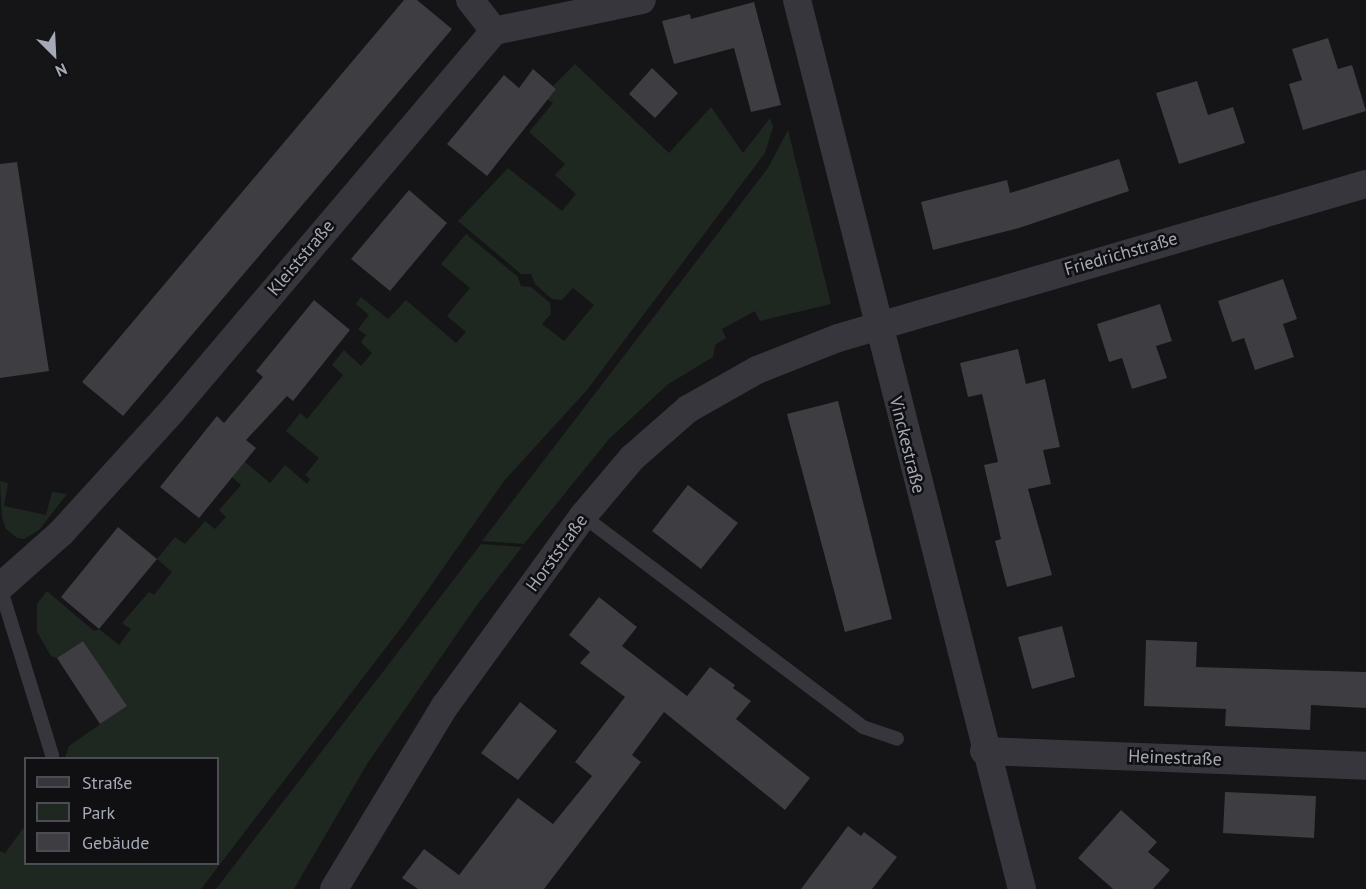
<!DOCTYPE html>
<html>
<head>
<meta charset="utf-8">
<style>
	body { margin:0 }
	#map { position:relative; width:1366px; height:889px; overflow:hidden; background:#151517; font-family:"PT Sans",sans-serif }
	div>[style] { position:absolute }
	[style*='--x'] { left:calc(var(--x)*1px); top:calc(var(--y)*1px); width:calc(var(--w)*1px); rotate:calc(var(--a)*1deg) }
	.green>* { inset:0; background:#1f2721 }
	.building>* { inset:0; background:#3d3d42 }
	.lane>* { height:14px; margin:-7px; padding:0 7px; transform-origin:7px; border-radius:7px; background:#36363c }
	.street>* { height:28px; margin:-14px; padding:0 14px; transform-origin:14px; border-radius:14px; background:#36363c }
	span { translate:-50% -50%; white-space:nowrap; text-align:center; line-height:1.15; -webkit-text-stroke:5px #101012; paint-order:stroke }
	.street-label { font-size:18px; color:#a6a9b8 }
	.legend { position:absolute; left:24px; top:757px; width:195px; height:108px; box-sizing:border-box; background:#101012; border:2px solid #4c4d54; margin:0; padding:8px 10px; list-style:none; font-size:18px; color:#a6a9b8 }
	.legend li { display:flex; align-items:center; gap:12px; height:30px }
	.legend b { width:30px; border:2px solid #4c4d54 }
	.north { position:absolute; left:24px; top:24px; width:60px; height:60px; -webkit-text-stroke:4px #101012; paint-order:stroke; rotate:156deg; font-size:16px; font-weight:700; line-height:24px; text-align:center; color:#a6a9b8 }
	.north::after { content:''; display:block; margin:auto; width:21px; height:27px; background:#a6a9b8; clip-path:polygon(50% 0,100% 100%,50% 72%,0 100%) }
</style>
</head>
<body>
<div id="map">
	<div class="green">
		<i style="clip-path:polygon(575px 64px,669px 153px,711px 107px,743px 153px,770px 118px,773px 127px,765px 153px,587px 390px,504px 481px,404px 624px,201px 889px,0 889px,0 851px,5px 853px,25px 826px,26px 864px,218px 864px,218px 758px,65px 758px,69px 746px,126px 706px,83px 641px,57px 658px,51px 656px,37px 632px,37px 604px,47px 591px,94px 631px,99px 629px,119px 645px,131px 629px,122px 623px,149px 592px,154px 595px,172px 572px,157px 559px,175px 537px,185px 544px,205px 521px,215px 529px,226px 517px,219px 510px,241px 485px,232px 477px,244px 461px,270px 483px,285px 465px,307px 484px,310px 479px,305px 475px,319px 458px,286px 431px,300px 413px,307px 419px,343px 375px,332px 365px,344px 350px,361px 366px,372px 353px,361px 342px,366px 335px,358px 329px,369px 315px,356px 304px,361px 297px,388px 319px,406px 300px,456px 343px,466px 332px,447px 316px,470px 288px,441px 264px,466px 234px,518px 277px,521px 286px,531px 287px,550px 303px,551px 314px,542px 324px,564px 341px,594px 305px,573px 288px,562px 300px,552px 299px,535px 284px,531px 274px,521px 274px,458px 221px,508px 168px,562px 211px,576px 194px,555px 175px,565px 164px,529px 132px,553px 103px,547px 99px,556px 89px,553px 86px)"></i>
		<i style="clip-path:polygon(788px 130px,831px 304px,760px 321px,755px 311px,722px 329px,726px 338px,715px 345px,713px 357px,667px 385px,609px 439px,524px 544px,482px 541px,768px 168px)"></i>
		<i style="clip-path:polygon(0 481px,8px 483px,4px 506px,46px 515px,52px 492px,67px 494px,39px 530px,24px 539px,17px 538px,6px 529px,2px 518px)"></i>
		<i style="clip-path:polygon(481px 544px,522px 547px,477px 605px,367px 764px,294px 889px,216px 889px)"></i>
	</div>
	<div class="building">
		<i style="clip-path:polygon(404px 0,417px 0,452px 29px,123px 416px,82px 382px)"></i>
		<i style="clip-path:polygon(754px 2px,781px 105px,751px 112px,734px 48px,674px 64px,662px 21px,690px 14px,691px 19px)"></i>
		<i style="clip-path:polygon(1328px 38px,1338px 69px,1352px 65px,1366px 111px,1303px 130px,1289px 84px,1302px 80px,1292px 49px)"></i>
		<i style="clip-path:polygon(652px 68px,678px 93px,655px 118px,629px 94px)"></i>
		<i style="clip-path:polygon(533px 69px,556px 89px,487px 176px,447px 144px,504px 75px,519px 88px)"></i>
		<i style="clip-path:polygon(1197px 81px,1208px 115px,1233px 107px,1245px 143px,1179px 164px,1156px 93px)"></i>
		<i style="clip-path:polygon(1119px 159px,1129px 191px,1019px 228px,933px 250px,921px 202px,1007px 180px,1010px 193px)"></i>
		<i style="clip-path:polygon(17px 162px,49px 371px,0 378px,0 164px)"></i>
		<i style="clip-path:polygon(409px 190px,447px 223px,390px 291px,351px 259px)"></i>
		<i style="clip-path:polygon(1283px 279px,1297px 319px,1283px 324px,1294px 357px,1255px 370px,1244px 338px,1232px 342px,1218px 301px)"></i>
		<i style="clip-path:polygon(314px 300px,350px 330px,293px 401px,287px 396px,246px 440px,256px 448px,199px 518px,160px 487px,217px 416px,224px 423px,263px 377px,256px 371px)"></i>
		<i style="clip-path:polygon(1160px 304px,1172px 341px,1156px 346px,1167px 378px,1132px 389px,1122px 358px,1109px 362px,1097px 324px)"></i>
		<i style="clip-path:polygon(1018px 349px,1026px 384px,1045px 379px,1060px 447px,1043px 450px,1051px 484px,1028px 489px,1052px 575px,1007px 587px,995px 541px,1001px 539px,984px 465px,998px 462px,982px 394px,968px 397px,960px 363px)"></i>
		<i style="clip-path:polygon(838px 401px,892px 619px,845px 632px,787px 414px)"></i>
		<i style="clip-path:polygon(688px 485px,738px 523px,701px 569px,652px 531px)"></i>
		<i style="clip-path:polygon(118px 527px,157px 559px,99px 629px,61px 597px)"></i>
		<i style="clip-path:polygon(599px 597px,637px 627px,622px 646px,687px 696px,710px 667px,735px 685px,733px 688px,751px 701px,736px 719px,810px 778px,785px 810px,664px 712px,632px 755px,641px 762px,544px 889px,418px 889px,402px 878px,424px 849px,459px 875px,518px 798px,553px 824px,592px 776px,575px 762px,625px 697px,580px 663px,590px 652px,569px 635px)"></i>
		<i style="clip-path:polygon(1062px 626px,1075px 677px,1032px 689px,1018px 637px)"></i>
		<i style="clip-path:polygon(1146px 640px,1197px 642px,1196px 667px,1366px 672px,1366px 708px,1311px 705px,1310px 730px,1225px 726px,1226px 709px,1144px 706px)"></i>
		<i style="clip-path:polygon(83px 641px,127px 706px,100px 724px,57px 658px)"></i>
		<i style="clip-path:polygon(520px 702px,557px 731px,518px 780px,481px 753px)"></i>
		<i style="clip-path:polygon(1225px 792px,1316px 796px,1314px 838px,1223px 833px)"></i>
		<i style="clip-path:polygon(1121px 810px,1157px 842px,1148px 852px,1170px 870px,1153px 889px,1113px 889px,1078px 858px)"></i>
		<i style="clip-path:polygon(848px 826px,861px 836px,864px 832px,897px 857px,872px 889px,801px 889px)"></i>
	</div>
	<div class="lane">
		<i style="--x:583;--y:516;--w:351;--a:37"></i>
		<i style="--x:863;--y:727;--w:36;--a:19"></i>
		<i style="--x:1;--y:590;--w:173;--a:72.8"></i>
	</div>
	<div class="street">
		<i style="--x:470;--y:0;--w:39;--a:52"></i>
		<i style="--x:797;--y:0;--w:917;--a:75.8"></i>
		<i style="--x:0;--y:587;--w:81;--a:-41.5"></i>
		<i style="--x:61;--y:533;--w:165;--a:-47.7"></i>
		<i style="--x:172;--y:411;--w:498;--a:-49.7"></i>
		<i style="--x:494;--y:31;--w:151;--a:-11.8"></i>
		<i style="--x:984;--y:751;--w:382;--a:2.2"></i>
		<i style="--x:334;--y:889;--w:214;--a:-58.8"></i>
		<i style="--x:445;--y:706;--w:235;--a:-54"></i>
		<i style="--x:583;--y:516;--w:76;--a:-49.8"></i>
		<i style="--x:632;--y:458;--w:74;--a:-41.2"></i>
		<i style="--x:688;--y:409;--w:79;--a:-29.5"></i>
		<i style="--x:757;--y:370;--w:87;--a:-21.6"></i>
		<i style="--x:838;--y:338;--w:550;--a:-16.26"></i>
	</div>
	<div class="street-label">
		<span style="left:1121px;top:254px;rotate:-16deg">Friedrichstraße</span>
		<span style="left:301px;top:258px;rotate:-50deg">Kleiststraße</span>
		<span style="left:907px;top:445px;rotate:76deg">Vinckestraße</span>
		<span style="left:557px;top:553px;rotate:-54deg">Horststraße</span>
		<span style="left:1175px;top:758px;rotate:2deg">Heinestraße</span>
	</div>
	<ul class="legend">
	<li><b style="height:8px;background:#36363c"></b>Straße</li>
	<li><b style="height:16px;background:#1f2721"></b>Park</li>
	<li><b style="height:16px;background:#3d3d42"></b>Gebäude</li>
	</ul>
	<div class="north">N</div>
</div>
</body>
</html>
